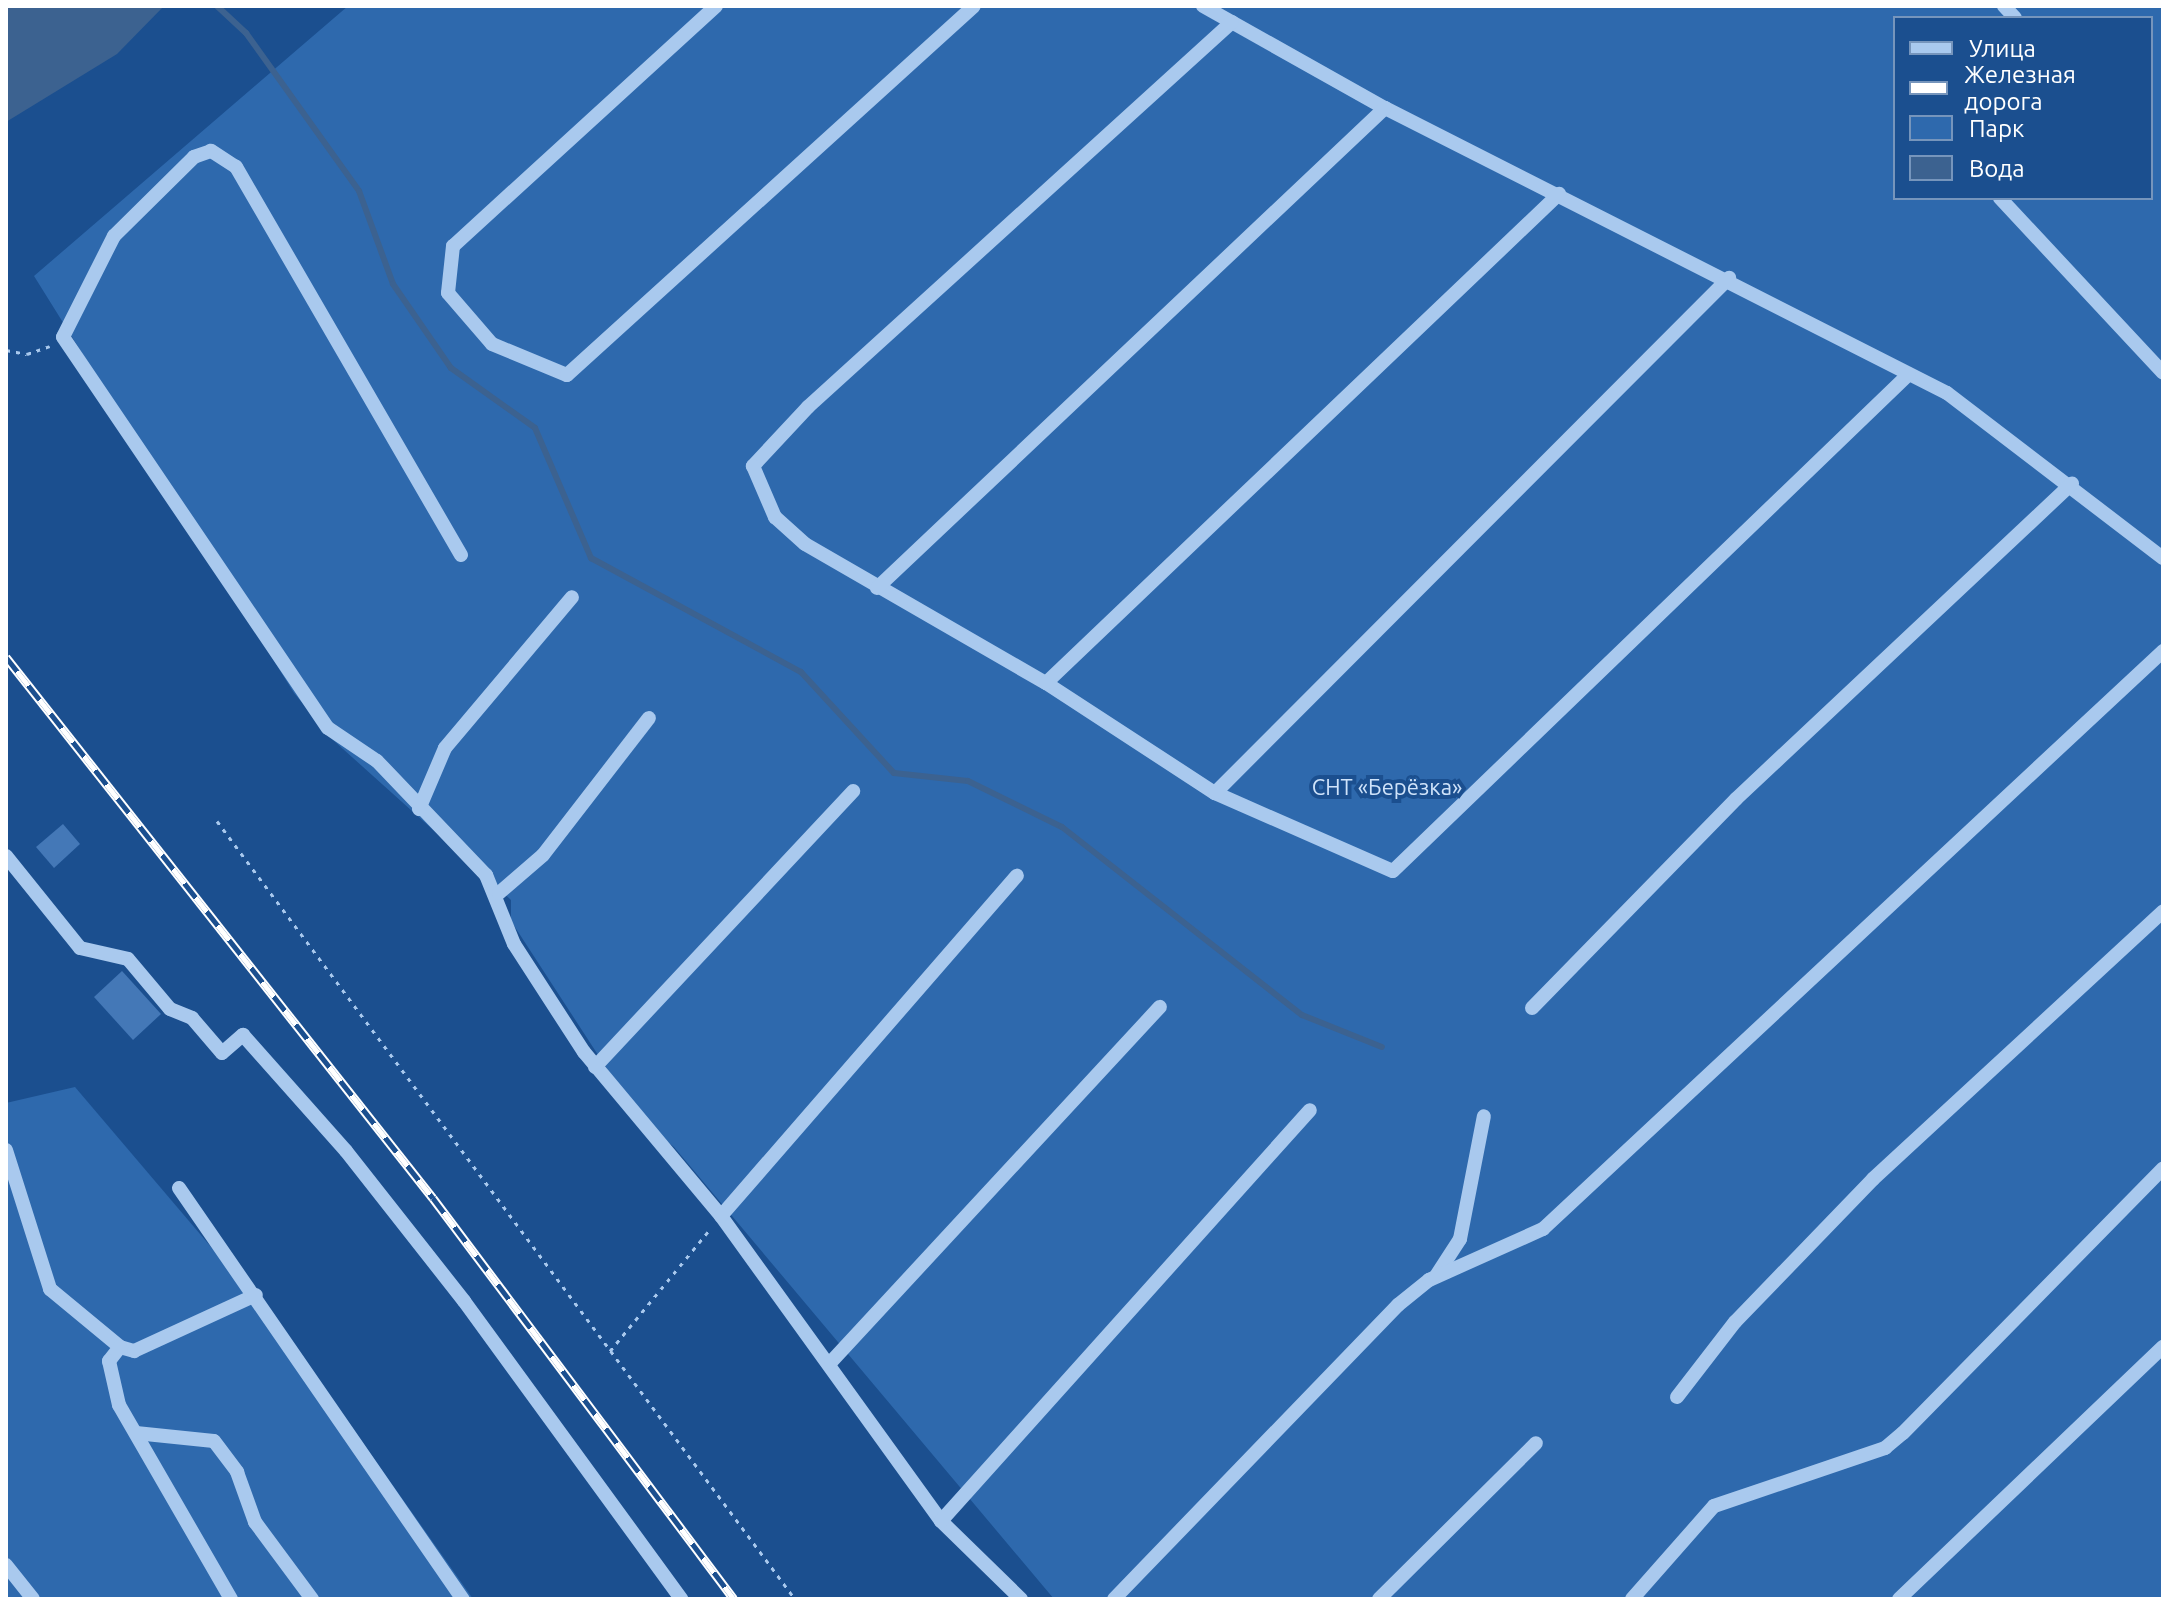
<!DOCTYPE html>
<html>
<head>
<meta charset="utf-8">
<style>
	body { margin:0 }
	#map { position:relative; width:2169px; height:1605px; overflow:hidden; background:#1b4f8f; font-family:Ubuntu,sans-serif }
	div>[style] { position:absolute }
	[style*='--x'] { left:calc(var(--x)*1px); top:calc(var(--y)*1px); width:calc(var(--w)*1px); rotate:calc(var(--a)*1deg) }
	.green>* { inset:0; background:#2e69ad }
	.water>* { inset:0; background:#3c6290 }
	.stream>* { height:6px; margin:-3px; padding:0 3px; transform-origin:3px; border-radius:3px; background:#3c6290 }
	.building>* { inset:0; background:#4478b7 }
	.path>* { height:3px; margin-top:-1.5px; transform-origin:0; background:repeating-linear-gradient(90deg,#a9c9ee 0 4px,transparent 0 10px) }
	.minor>* { height:14px; margin:-7px; padding:0 7px; transform-origin:7px; border-radius:7px; background:#a9c9ee }
	.rail>* { height:9px; margin-top:-4.5px; transform-origin:0; background:repeating-linear-gradient(90deg,#1b4f8f 0 18px,#fff 0 36px); box-sizing:border-box; border-block:2px solid #fff }
	span { translate:-50% -50%; white-space:nowrap; text-align:center; line-height:1.15; -webkit-text-stroke:8px #1b4f8f; paint-order:stroke }
	.park-label { font-size:22px; color:#cfe3fa }
	.frame { position:absolute; inset:0; border:8px solid #fff; pointer-events:none }
	.legend { position:absolute; left:1893px; top:16px; width:260px; height:184px; box-sizing:border-box; background:#1b4f8f; border:2px solid #7695bc; margin:0; padding:10px 14px; list-style:none; font-size:24px; color:#fff }
	.legend li { display:flex; align-items:center; gap:16px; height:40px }
	.legend b { width:40px; border:2px solid #7695bc }
</style>
</head>
<body>
<div id="map">
	<div class="green">
		<i style="clip-path:polygon(evenodd,348px 6px,2163px 6px,2163px 1599px,1054px 1599px,674px 1147px,639px 1118px,511px 921px,511px 900px,333px 740px,294px 693px,34px 276px,348px 6px,1895px 18px,2151px 18px,2151px 198px,1895px 198px,1895px 18px)"></i>
		<i style="clip-path:polygon(75px 1087px,291px 1341px,473px 1599px,6px 1599px,6px 1103px)"></i>
	</div>
	<div class="water">
		<i style="clip-path:polygon(6px 6px,164px 6px,117px 54px,6px 122px)"></i>
	</div>
	<div class="stream">
		<i style="--x:217;--y:6;--w:40;--a:43"></i>
		<i style="--x:246;--y:33;--w:194;--a:54.4"></i>
		<i style="--x:359;--y:191;--w:99;--a:69.9"></i>
		<i style="--x:393;--y:284;--w:102;--a:55.4"></i>
		<i style="--x:451;--y:368;--w:103;--a:35.5"></i>
		<i style="--x:535;--y:428;--w:142;--a:66.7"></i>
		<i style="--x:591;--y:558;--w:239;--a:28.5"></i>
		<i style="--x:801;--y:672;--w:137;--a:47.4"></i>
		<i style="--x:894;--y:773;--w:74;--a:6.2"></i>
		<i style="--x:968;--y:781;--w:105;--a:26.1"></i>
		<i style="--x:1062;--y:827;--w:305;--a:38.1"></i>
		<i style="--x:1302;--y:1015;--w:86;--a:21.8"></i>
	</div>
	<div class="building">
		<i style="clip-path:polygon(63px 824px,80px 844px,54px 868px,36px 847px)"></i>
		<i style="clip-path:polygon(122px 971px,161px 1014px,133px 1040px,94px 997px)"></i>
	</div>
	<div class="path">
		<i style="--x:6;--y:350;--w:21;--a:11"></i>
		<i style="--x:27;--y:354;--w:24;--a:-19"></i>
		<i style="--x:217;--y:821;--w:969;--a:53.39"></i>
		<i style="--x:610;--y:1351;--w:159;--a:-50.6"></i>
	</div>
	<div class="minor">
		<i style="--x:716;--y:6;--w:356;--a:137.6"></i>
		<i style="--x:453;--y:246;--w:47;--a:96.1"></i>
		<i style="--x:448;--y:293;--w:67;--a:49.2"></i>
		<i style="--x:492;--y:344;--w:81;--a:22.5"></i>
		<i style="--x:567;--y:375;--w:549;--a:-42.2"></i>
		<i style="--x:1203;--y:6;--w:209;--a:29.3"></i>
		<i style="--x:1385;--y:108;--w:630;--a:26.89"></i>
		<i style="--x:1947;--y:393;--w:272;--a:37.4"></i>
		<i style="--x:2004;--y:6;--w:16;--a:47"></i>
		<i style="--x:1232;--y:22;--w:573;--a:137.76"></i>
		<i style="--x:808;--y:407;--w:81;--a:133"></i>
		<i style="--x:753;--y:466;--w:56;--a:66.7"></i>
		<i style="--x:775;--y:517;--w:40;--a:42"></i>
		<i style="--x:805;--y:544;--w:278;--a:30"></i>
		<i style="--x:1046;--y:683;--w:202;--a:33.1"></i>
		<i style="--x:1215;--y:793;--w:194;--a:23.7"></i>
		<i style="--x:1393;--y:871;--w:716;--a:-43.93"></i>
		<i style="--x:2000;--y:198;--w:239;--a:47"></i>
		<i style="--x:461;--y:555;--w:449;--a:-120.1"></i>
		<i style="--x:236;--y:167;--w:30;--a:-147"></i>
		<i style="--x:211;--y:151;--w:18;--a:161"></i>
		<i style="--x:194;--y:157;--w:112;--a:135.4"></i>
		<i style="--x:114;--y:236;--w:113;--a:116.8"></i>
		<i style="--x:63;--y:337;--w:472;--a:55.9"></i>
		<i style="--x:328;--y:728;--w:59;--a:34"></i>
		<i style="--x:377;--y:761;--w:158;--a:46.3"></i>
		<i style="--x:486;--y:875;--w:74;--a:67.9"></i>
		<i style="--x:514;--y:944;--w:129;--a:57.1"></i>
		<i style="--x:584;--y:1052;--w:214;--a:50.1"></i>
		<i style="--x:721;--y:1216;--w:376;--a:54.2"></i>
		<i style="--x:941;--y:1521;--w:112;--a:44.3"></i>
		<i style="--x:877;--y:588;--w:699;--a:-43.38"></i>
		<i style="--x:1046;--y:683;--w:709;--a:-43.63"></i>
		<i style="--x:1215;--y:793;--w:728;--a:-45.06"></i>
		<i style="--x:419;--y:809;--w:66;--a:-66.9"></i>
		<i style="--x:445;--y:748;--w:197;--a:-49.9"></i>
		<i style="--x:6;--y:856;--w:118;--a:51.2"></i>
		<i style="--x:80;--y:948;--w:49;--a:12.9"></i>
		<i style="--x:128;--y:959;--w:65;--a:50"></i>
		<i style="--x:170;--y:1009;--w:24;--a:22"></i>
		<i style="--x:192;--y:1018;--w:46;--a:49.4"></i>
		<i style="--x:222;--y:1053;--w:28;--a:-41"></i>
		<i style="--x:243;--y:1035;--w:155;--a:48.4"></i>
		<i style="--x:346;--y:1151;--w:191;--a:51.8"></i>
		<i style="--x:464;--y:1301;--w:369;--a:53.9"></i>
		<i style="--x:499;--y:893;--w:58;--a:-40.8"></i>
		<i style="--x:543;--y:855;--w:173;--a:-52.3"></i>
		<i style="--x:1532;--y:1008;--w:292;--a:-45.7"></i>
		<i style="--x:1736;--y:799;--w:461;--a:-43.2"></i>
		<i style="--x:595;--y:1067;--w:378;--a:-46.9"></i>
		<i style="--x:6;--y:1150;--w:146;--a:72.4"></i>
		<i style="--x:50;--y:1289;--w:91;--a:39.6"></i>
		<i style="--x:120;--y:1347;--w:15;--a:16"></i>
		<i style="--x:134;--y:1351;--w:134;--a:-24.7"></i>
		<i style="--x:179;--y:1188;--w:500;--a:55.4"></i>
		<i style="--x:721;--y:1216;--w:451;--a:-49"></i>
		<i style="--x:1436;--y:1276;--w:44;--a:-57"></i>
		<i style="--x:1460;--y:1239;--w:125;--a:-79"></i>
		<i style="--x:120;--y:1347;--w:18;--a:128"></i>
		<i style="--x:109;--y:1361;--w:45;--a:77.2"></i>
		<i style="--x:119;--y:1405;--w:224;--a:60"></i>
		<i style="--x:831;--y:1362;--w:484;--a:-47.2"></i>
		<i style="--x:1677;--y:1397;--w:95;--a:-52.3"></i>
		<i style="--x:1735;--y:1322;--w:199;--a:-46"></i>
		<i style="--x:1873;--y:1179;--w:395;--a:-42.7"></i>
		<i style="--x:136;--y:1433;--w:78;--a:5.9"></i>
		<i style="--x:214;--y:1441;--w:39;--a:53"></i>
		<i style="--x:237;--y:1472;--w:53;--a:70.2"></i>
		<i style="--x:255;--y:1522;--w:96;--a:53.5"></i>
		<i style="--x:941;--y:1521;--w:552;--a:-48.08"></i>
		<i style="--x:6;--y:1565;--w:43;--a:51.5"></i>
		<i style="--x:1114;--y:1599;--w:409;--a:-46"></i>
		<i style="--x:1398;--y:1305;--w:40;--a:-39"></i>
		<i style="--x:1429;--y:1280;--w:125;--a:-24.1"></i>
		<i style="--x:1543;--y:1229;--w:848;--a:-42.99"></i>
		<i style="--x:1379;--y:1599;--w:221;--a:-44.8"></i>
		<i style="--x:1632;--y:1599;--w:124;--a:-48.6"></i>
		<i style="--x:1714;--y:1506;--w:181;--a:-18.7"></i>
		<i style="--x:1885;--y:1448;--w:23;--a:-40"></i>
		<i style="--x:1903;--y:1433;--w:371;--a:-45.5"></i>
		<i style="--x:1899;--y:1599;--w:365;--a:-43.7"></i>
	</div>
	<div class="rail">
		<i style="--x:6;--y:657;--w:689;--a:51.72"></i>
		<i style="--x:433;--y:1198;--w:501;--a:53.11"></i>
	</div>
	<div class="park-label">
		<span style="left:1387px;top:787px">СНТ «Берёзка»</span>
	</div>
	<div class="frame"></div>
	<ul class="legend">
	<li><b style="height:10px;background:#a9c9ee"></b>Улица</li>
	<li><b style="height:10px;background:#fff"></b>Железная дорога</li>
	<li><b style="height:22px;background:#2e69ad"></b>Парк</li>
	<li><b style="height:22px;background:#3c6290"></b>Вода</li>
	</ul>
</div>
</body>
</html>
